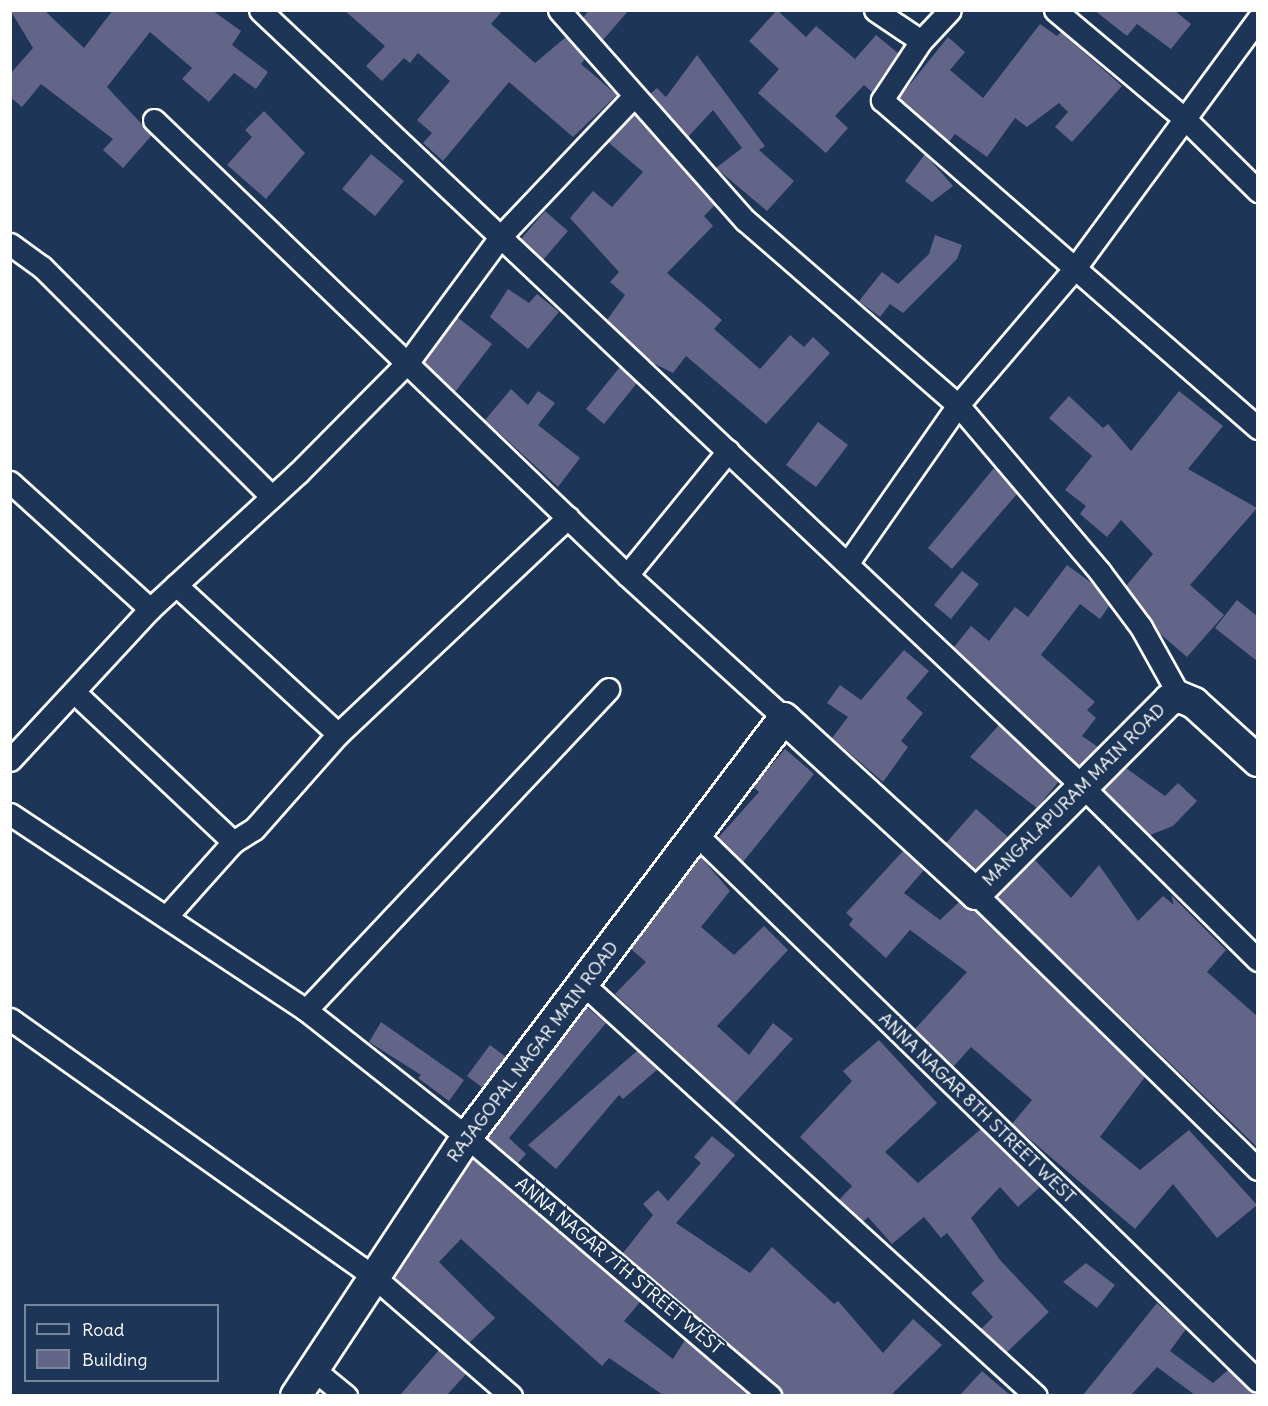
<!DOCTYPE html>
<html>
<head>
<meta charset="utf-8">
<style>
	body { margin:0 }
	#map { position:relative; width:1268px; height:1406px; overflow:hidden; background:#1d3557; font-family:Delius,sans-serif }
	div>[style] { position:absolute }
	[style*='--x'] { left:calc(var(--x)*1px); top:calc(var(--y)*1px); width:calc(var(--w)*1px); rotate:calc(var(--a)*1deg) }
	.building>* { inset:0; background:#626488 }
	.roads { filter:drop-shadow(2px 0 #fff) drop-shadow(-2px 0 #fff) drop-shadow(0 2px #fff) drop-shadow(0 -2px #fff) }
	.street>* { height:21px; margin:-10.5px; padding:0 10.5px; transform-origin:10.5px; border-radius:10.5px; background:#1d3557 }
	.secondary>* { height:30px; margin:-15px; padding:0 15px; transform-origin:15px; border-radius:15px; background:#1d3557 }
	span { translate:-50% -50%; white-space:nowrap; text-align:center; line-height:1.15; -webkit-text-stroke:5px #1d3557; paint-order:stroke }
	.street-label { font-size:18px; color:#fff }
	.frame { position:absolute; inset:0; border:12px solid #fff; pointer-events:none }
	.legend { position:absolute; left:24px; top:1304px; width:195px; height:78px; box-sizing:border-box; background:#1d3557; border:2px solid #77869a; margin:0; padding:8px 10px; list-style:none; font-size:18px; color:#fff }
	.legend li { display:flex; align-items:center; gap:12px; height:30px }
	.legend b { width:30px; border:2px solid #77869a }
</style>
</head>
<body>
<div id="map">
	<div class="building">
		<i style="clip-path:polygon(10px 10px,44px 10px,84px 48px,113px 10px,212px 10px,241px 31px,232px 45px,268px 72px,256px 89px,234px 73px,209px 102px,182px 79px,192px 68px,150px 32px,107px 87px,152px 135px,123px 168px,103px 150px,113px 139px,41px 84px,22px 107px,10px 97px,10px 74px,33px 48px)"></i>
		<i style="clip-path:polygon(344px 10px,503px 10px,491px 24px,535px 63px,566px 37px,585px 59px,581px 64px,617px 95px,573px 137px,509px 82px,443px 161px,423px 143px,432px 133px,417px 120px,450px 81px,418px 53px,410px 63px,404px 58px,382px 81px,366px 66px,385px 46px)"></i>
		<i style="clip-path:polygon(589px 10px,629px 10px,603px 40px,583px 18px)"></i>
		<i style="clip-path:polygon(777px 10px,806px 37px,816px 26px,855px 59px,876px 35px,898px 53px,872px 92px,864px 85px,835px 116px,848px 128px,826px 153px,758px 93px,779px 69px,749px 41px)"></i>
		<i style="clip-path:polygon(1094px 10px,1174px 10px,1191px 24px,1171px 49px,1137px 24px,1127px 36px)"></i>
		<i style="clip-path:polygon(1040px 24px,1057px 36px,1061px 32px,1122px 86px,1072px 142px,1055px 127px,1068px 112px,1059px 103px,1027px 127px,1015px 118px,987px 157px,955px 134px,949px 142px,899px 98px,948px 37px,965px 52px,950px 70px,983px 98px)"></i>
		<i style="clip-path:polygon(697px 55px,765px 146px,759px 150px,794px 181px,767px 211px,716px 168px,742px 148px,713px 110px,688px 137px,650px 94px,657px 88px,666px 97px)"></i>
		<i style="clip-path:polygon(264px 111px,305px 153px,266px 199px,227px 165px,252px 137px,245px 130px)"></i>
		<i style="clip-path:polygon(634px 114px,715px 205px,704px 216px,713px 226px,667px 273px,722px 320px,714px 329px,760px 369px,790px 335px,804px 347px,813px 337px,830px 353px,766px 424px,686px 356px,673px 373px,653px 363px,607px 320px,625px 295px,610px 282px,619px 272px,570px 218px,593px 191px,612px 207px,643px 172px,608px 142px)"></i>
		<i style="clip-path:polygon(371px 154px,404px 181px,375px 216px,342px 189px)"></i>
		<i style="clip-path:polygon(925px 154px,953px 186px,932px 202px,905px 181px)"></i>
		<i style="clip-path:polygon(545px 211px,568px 231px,543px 260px,521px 239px)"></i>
		<i style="clip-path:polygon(935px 235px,962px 245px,957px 259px,903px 313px,890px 304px,880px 317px,859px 301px,882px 272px,898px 284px,929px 254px)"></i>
		<i style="clip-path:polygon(508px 289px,529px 303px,537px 294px,559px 312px,528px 349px,490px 317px)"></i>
		<i style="clip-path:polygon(457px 317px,492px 344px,455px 392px,424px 362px)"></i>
		<i style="clip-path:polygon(620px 367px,637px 383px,604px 424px,586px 409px)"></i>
		<i style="clip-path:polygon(511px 389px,528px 405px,538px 391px,555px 403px,538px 425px,580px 458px,558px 487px,485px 420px)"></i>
		<i style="clip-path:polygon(1179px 391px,1223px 426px,1188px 469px,1257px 508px,1190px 585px,1224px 615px,1187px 657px,1158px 632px,1126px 586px,1153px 554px,1121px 520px,1107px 537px,1080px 514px,1086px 506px,1065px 490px,1092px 456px,1049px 418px,1069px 396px,1103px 428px,1108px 424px,1131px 451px)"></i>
		<i style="clip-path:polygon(818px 422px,848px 445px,816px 487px,786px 465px)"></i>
		<i style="clip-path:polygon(994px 468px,1017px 494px,952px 569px,928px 548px)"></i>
		<i style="clip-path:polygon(1067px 565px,1093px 584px,1109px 606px,1100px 619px,1080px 604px,1041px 655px,1095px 702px,1087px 710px,1096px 718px,1082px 736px,1098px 747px,1079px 766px,954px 647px,971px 626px,989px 641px,1015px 607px,1028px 617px)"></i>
		<i style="clip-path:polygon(962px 571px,979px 584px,951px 619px,934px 605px)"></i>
		<i style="clip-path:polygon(1237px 600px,1257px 616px,1257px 661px,1215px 628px)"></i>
		<i style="clip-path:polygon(904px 650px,929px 671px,906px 698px,923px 713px,901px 741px,908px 747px,883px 782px,832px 738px,848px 717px,827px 703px,840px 685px,861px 700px)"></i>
		<i style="clip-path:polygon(999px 725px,1059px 781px,1037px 808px,970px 757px)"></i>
		<i style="clip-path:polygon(785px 749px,814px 774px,743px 862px,718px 838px,759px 792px,753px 787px)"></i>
		<i style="clip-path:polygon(1126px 768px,1165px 796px,1178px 783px,1197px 801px,1173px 826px,1150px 835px,1104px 790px)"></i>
		<i style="clip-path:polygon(976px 809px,1008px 837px,975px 870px,946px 843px)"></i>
		<i style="clip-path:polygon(903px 851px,924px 870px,904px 893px,940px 920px,959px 902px,975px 911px,1145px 1077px,1100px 1137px,1140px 1170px,1189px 1130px,1257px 1205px,1217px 1238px,1173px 1184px,1135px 1229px,1012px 1124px,1032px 1100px,971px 1047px,954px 1066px,915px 1029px,967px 972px,910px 930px,886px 958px,849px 925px,853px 919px,846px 913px)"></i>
		<i style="clip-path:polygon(701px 857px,730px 891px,701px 927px,734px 955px,764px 926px,788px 950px,717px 1026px,749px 1055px,773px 1023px,793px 1039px,734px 1104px,615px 994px,646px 962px,631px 949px)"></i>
		<i style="clip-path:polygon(1035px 860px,1071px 898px,1099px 865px,1138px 921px,1163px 896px,1174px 905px,1171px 895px,1226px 950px,1207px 972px,1257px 1016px,1257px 1147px,997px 897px)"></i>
		<i style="clip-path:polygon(587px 1007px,606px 1023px,509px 1138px,526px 1154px,518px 1163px,488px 1138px)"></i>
		<i style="clip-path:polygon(381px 1022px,464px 1080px,449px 1101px,418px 1078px,421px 1075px,369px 1042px)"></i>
		<i style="clip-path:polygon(879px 1040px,937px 1103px,885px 1152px,918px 1183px,981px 1129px,1040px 1187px,1018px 1207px,1000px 1187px,971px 1218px,1000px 1260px,1049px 1312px,1007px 1352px,981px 1329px,993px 1317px,971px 1293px,984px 1281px,947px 1233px,941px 1238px,924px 1217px,892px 1244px,868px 1217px,863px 1222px,839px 1200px,852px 1186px,800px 1137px,852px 1081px,843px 1071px)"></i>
		<i style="clip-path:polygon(490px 1045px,506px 1057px,483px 1088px,467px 1076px)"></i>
		<i style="clip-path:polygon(637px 1051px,658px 1069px,623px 1099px,619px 1095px,556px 1169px,528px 1145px)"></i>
		<i style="clip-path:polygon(712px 1136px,735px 1155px,676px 1223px,750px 1273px,772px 1247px,834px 1304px,838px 1301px,883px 1353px,913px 1319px,942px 1345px,891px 1395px,782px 1395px,623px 1253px,653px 1215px,643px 1204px,658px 1190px,668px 1201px,701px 1163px,694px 1157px)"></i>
		<i style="clip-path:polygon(473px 1159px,640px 1302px,624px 1321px,673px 1359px,685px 1340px,750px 1395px,663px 1395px,609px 1358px,602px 1366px,461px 1239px,439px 1262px,495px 1318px,469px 1343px,395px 1278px)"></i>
		<i style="clip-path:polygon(1086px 1263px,1115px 1285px,1097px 1308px,1063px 1282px)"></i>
		<i style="clip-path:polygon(1157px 1303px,1186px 1329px,1170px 1351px,1213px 1383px,1228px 1370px,1257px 1395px,1195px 1395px,1157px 1367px,1131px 1395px,1083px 1395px)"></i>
		<i style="clip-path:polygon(439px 1350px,466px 1374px,447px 1395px,400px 1395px)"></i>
		<i style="clip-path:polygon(982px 1371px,1010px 1395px,960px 1395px)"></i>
	</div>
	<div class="roads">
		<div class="street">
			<i style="--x:260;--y:10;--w:1129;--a:43.35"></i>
			<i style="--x:1081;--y:785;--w:249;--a:44.7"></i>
			<i style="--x:559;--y:10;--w:281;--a:48.5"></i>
			<i style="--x:745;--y:220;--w:282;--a:41"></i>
			<i style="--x:958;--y:405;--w:219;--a:49.6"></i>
			<i style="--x:1100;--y:572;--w:69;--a:53.3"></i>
			<i style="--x:1141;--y:627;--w:80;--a:60.9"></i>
			<i style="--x:875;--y:10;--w:55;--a:34"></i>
			<i style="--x:921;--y:41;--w:71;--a:123.5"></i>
			<i style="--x:882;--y:100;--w:499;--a:41.1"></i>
			<i style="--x:1055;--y:10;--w:170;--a:40"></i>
			<i style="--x:1185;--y:119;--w:103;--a:44.6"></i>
			<i style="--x:921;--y:41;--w:42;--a:-46.9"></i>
			<i style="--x:154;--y:120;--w:656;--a:43.89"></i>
			<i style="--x:627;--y:575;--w:212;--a:42.3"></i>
			<i style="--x:10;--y:244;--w:39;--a:36"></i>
			<i style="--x:42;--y:267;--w:325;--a:45"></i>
			<i style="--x:10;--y:482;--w:189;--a:42.2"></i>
			<i style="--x:847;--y:564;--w:194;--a:-55.1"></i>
			<i style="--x:958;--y:405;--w:180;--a:-49.5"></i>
			<i style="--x:1075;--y:268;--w:309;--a:-53.7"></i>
			<i style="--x:627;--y:575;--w:160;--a:-50.8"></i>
			<i style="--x:176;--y:585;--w:220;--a:42.6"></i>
			<i style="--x:74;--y:692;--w:219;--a:43.3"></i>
			<i style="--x:10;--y:760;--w:206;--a:-47.2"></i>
			<i style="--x:150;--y:609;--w:201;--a:-42.6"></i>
			<i style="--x:298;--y:473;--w:156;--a:-45.3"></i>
			<i style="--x:408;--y:362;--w:155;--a:-53.6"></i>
			<i style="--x:500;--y:237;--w:192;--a:-46.5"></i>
			<i style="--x:10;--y:814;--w:355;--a:33.5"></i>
			<i style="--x:306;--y:1010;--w:205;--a:38.3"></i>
			<i style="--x:467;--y:1137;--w:399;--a:40.5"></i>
			<i style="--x:696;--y:834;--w:784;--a:44.23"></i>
			<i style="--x:976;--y:894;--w:394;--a:44.3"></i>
			<i style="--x:166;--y:917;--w:101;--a:-48.2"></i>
			<i style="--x:233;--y:842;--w:25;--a:-32"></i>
			<i style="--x:254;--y:829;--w:127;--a:-48.5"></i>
			<i style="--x:338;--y:734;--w:316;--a:-43.3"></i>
			<i style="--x:583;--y:984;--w:612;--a:42.29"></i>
			<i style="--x:306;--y:1010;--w:441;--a:-46.7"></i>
			<i style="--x:10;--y:1019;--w:445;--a:35.3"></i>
			<i style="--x:373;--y:1276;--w:183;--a:41"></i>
			<i style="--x:313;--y:1369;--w:43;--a:39.3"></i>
		</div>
		<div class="secondary">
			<i style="--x:296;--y:1396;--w:310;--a:-56.6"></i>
			<i style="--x:467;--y:1137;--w:525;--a:-52.89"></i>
			<i style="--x:784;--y:718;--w:260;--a:42.5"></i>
			<i style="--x:976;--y:894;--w:274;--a:-45.1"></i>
			<i style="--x:1169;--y:700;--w:11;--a:-15"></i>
			<i style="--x:1180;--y:697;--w:15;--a:23"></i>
			<i style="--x:1194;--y:703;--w:86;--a:42.2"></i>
		</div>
	</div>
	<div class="street-label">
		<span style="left:1074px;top:795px;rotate:-45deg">MANGALAPURAM MAIN ROAD</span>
		<span style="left:533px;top:1052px;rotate:-53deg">RAJAGOPAL NAGAR MAIN ROAD</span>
		<span style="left:977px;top:1108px;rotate:44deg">ANNA NAGAR 8TH STREET WEST</span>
		<span style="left:619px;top:1266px;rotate:40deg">ANNA NAGAR 7TH STREET WEST</span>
	</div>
	<div class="frame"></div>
	<ul class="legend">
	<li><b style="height:8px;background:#1d3557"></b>Road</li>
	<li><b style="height:16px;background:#626488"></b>Building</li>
	</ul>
</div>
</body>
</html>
